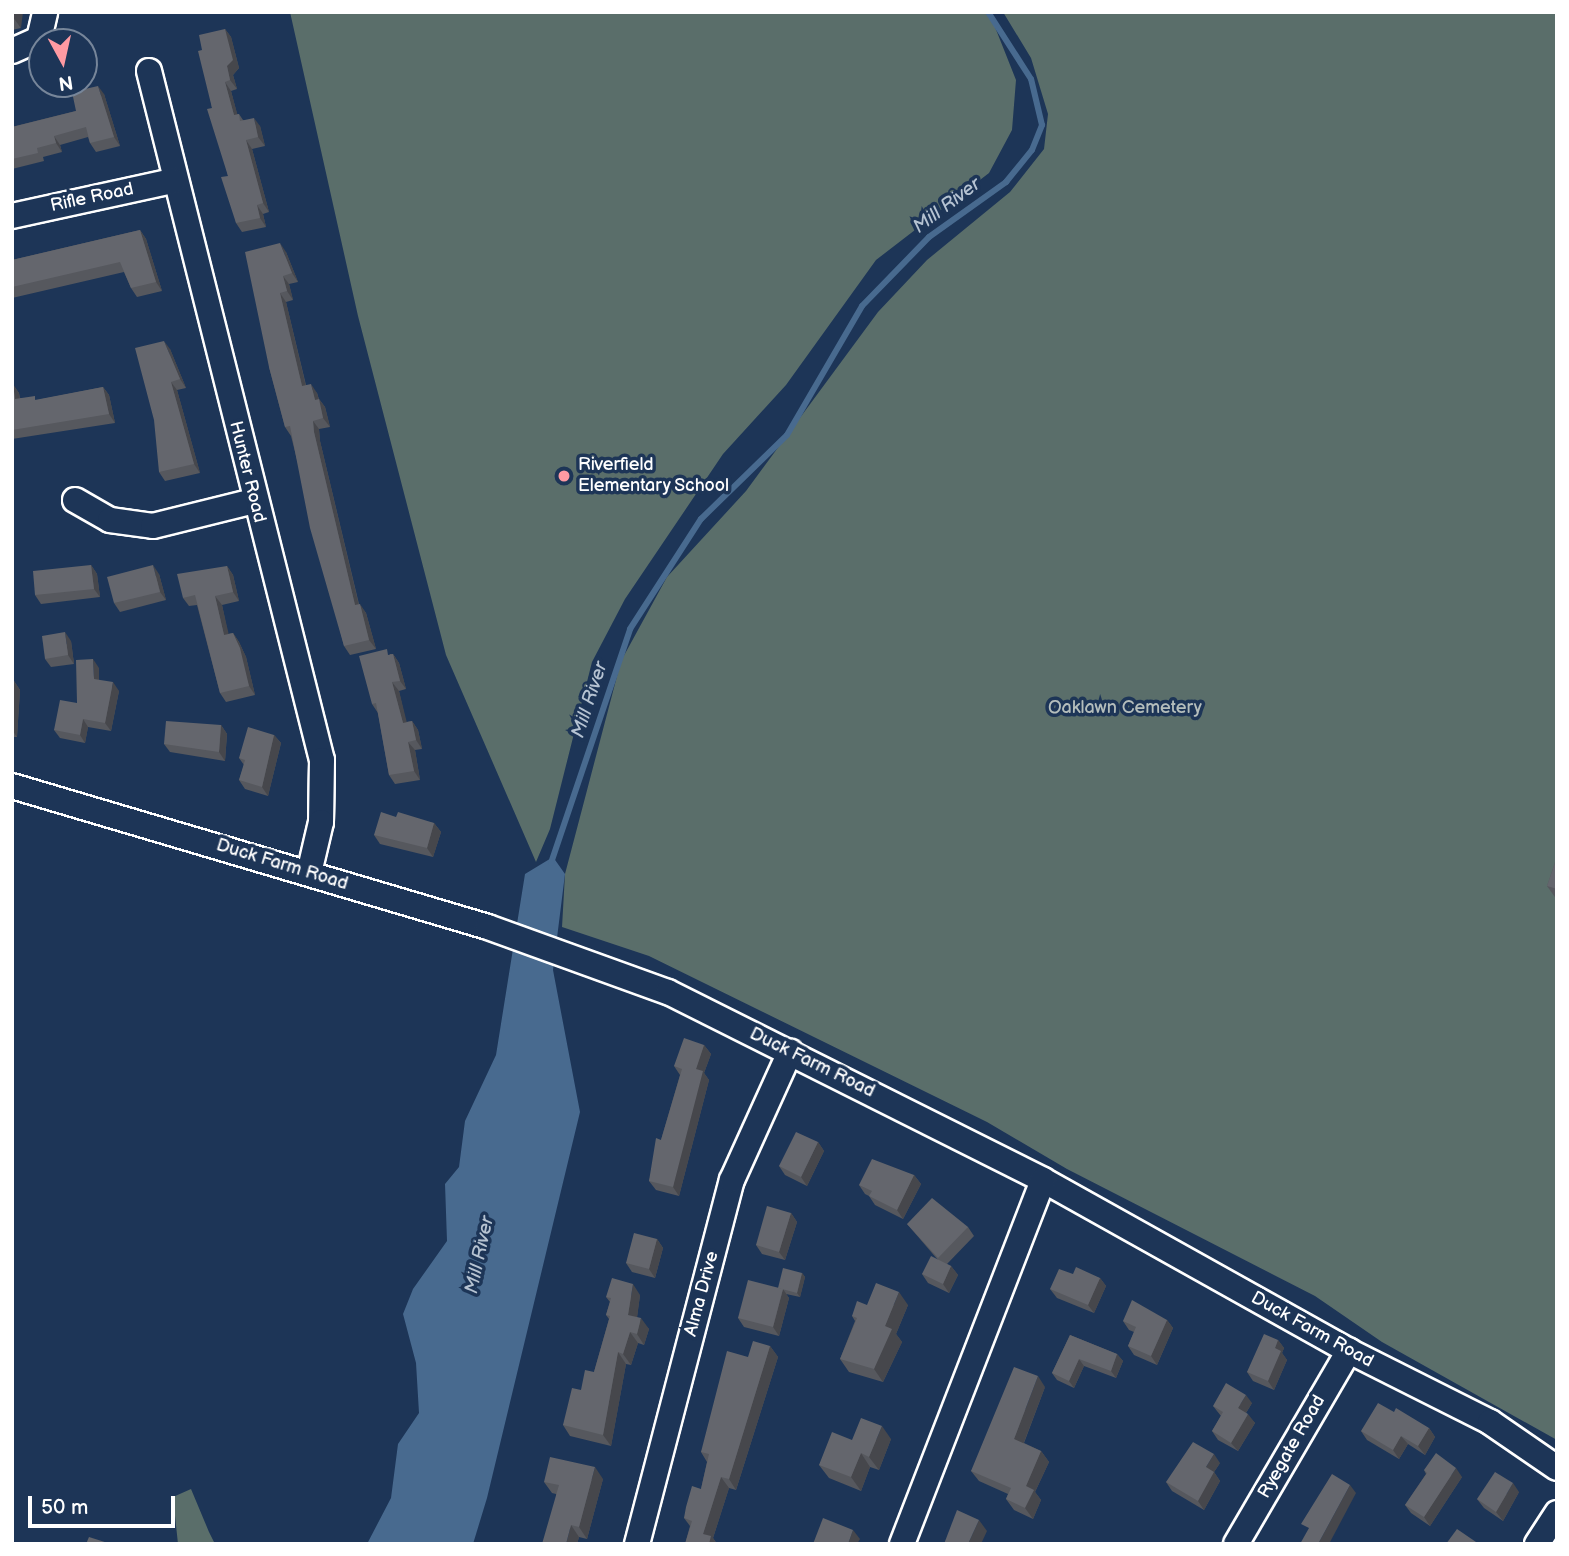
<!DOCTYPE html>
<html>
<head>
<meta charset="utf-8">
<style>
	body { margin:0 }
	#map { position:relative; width:1569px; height:1556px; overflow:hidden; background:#1d3557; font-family:"Balsamiq Sans",sans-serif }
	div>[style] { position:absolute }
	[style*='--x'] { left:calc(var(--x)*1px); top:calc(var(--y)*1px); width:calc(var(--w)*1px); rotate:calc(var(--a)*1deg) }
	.green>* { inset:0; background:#5a6e6a }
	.water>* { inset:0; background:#486a8f }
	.stream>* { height:6px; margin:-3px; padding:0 3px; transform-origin:3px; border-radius:3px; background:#486a8f }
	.roads { filter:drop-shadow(2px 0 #fff) drop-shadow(-2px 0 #fff) drop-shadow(0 2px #fff) drop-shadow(0 -2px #fff) }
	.minor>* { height:24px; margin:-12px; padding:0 12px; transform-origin:12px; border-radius:12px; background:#1d3557 }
	.wall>* { inset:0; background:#56585e }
	.shaded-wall>* { inset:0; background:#46474c }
	.building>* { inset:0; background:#64666d }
	.dots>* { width:19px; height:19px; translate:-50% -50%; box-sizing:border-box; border:4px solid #1d3557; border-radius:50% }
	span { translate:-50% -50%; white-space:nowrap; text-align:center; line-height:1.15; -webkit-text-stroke:7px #1d3557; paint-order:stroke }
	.street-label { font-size:18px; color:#fff }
	.poi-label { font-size:18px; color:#fff }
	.left { translate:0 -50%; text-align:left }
	.park-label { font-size:18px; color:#b5bebc }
	.water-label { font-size:19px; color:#b6c3d2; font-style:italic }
	.frame { position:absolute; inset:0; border:14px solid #fff; pointer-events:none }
	.north { position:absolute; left:28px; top:28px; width:70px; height:70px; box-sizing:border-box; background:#1d3557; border:2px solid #77869a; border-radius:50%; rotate:172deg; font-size:19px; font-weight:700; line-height:28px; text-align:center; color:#fff }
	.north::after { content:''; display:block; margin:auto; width:24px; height:32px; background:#ff9aa2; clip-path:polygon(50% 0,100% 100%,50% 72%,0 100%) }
	.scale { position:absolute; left:28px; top:1496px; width:147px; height:32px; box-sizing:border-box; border:4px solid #fff; border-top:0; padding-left:9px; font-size:21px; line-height:24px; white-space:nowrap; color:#fff; -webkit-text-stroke:5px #1d3557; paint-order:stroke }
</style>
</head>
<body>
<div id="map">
	<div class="green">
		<i style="clip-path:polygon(290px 12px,985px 12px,993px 22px,1016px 80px,1012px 130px,989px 173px,876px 260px,786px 385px,723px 454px,625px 599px,592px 662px,550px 829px,536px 862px,446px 655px,358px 316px)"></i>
		<i style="clip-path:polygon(1003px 12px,1557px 12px,1557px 1440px,1382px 1342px,1315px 1296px,1067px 1169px,987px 1122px,649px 956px,562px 927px,565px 874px,621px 661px,667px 577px,746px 491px,878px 312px,927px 260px,1010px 192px,1044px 149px,1048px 114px,1031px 58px)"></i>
		<i style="clip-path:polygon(191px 1489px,209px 1532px,215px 1544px,178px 1544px,173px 1497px)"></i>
	</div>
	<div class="water">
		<i style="clip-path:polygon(553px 857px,565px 874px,553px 970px,580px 1112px,487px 1498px,473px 1544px,367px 1544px,391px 1498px,398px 1444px,419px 1413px,416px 1363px,403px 1314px,413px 1289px,447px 1241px,445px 1184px,459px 1167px,465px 1121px,496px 1055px,525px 874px)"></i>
	</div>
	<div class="stream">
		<i style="--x:551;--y:863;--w:247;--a:-71.3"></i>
		<i style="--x:630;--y:629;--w:131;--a:-57.2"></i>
		<i style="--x:701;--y:519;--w:120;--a:-44.3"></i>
		<i style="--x:787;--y:435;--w:149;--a:-59.8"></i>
		<i style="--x:862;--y:306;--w:96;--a:-45.8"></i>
		<i style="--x:929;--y:237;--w:95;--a:-35.5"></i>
		<i style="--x:1006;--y:182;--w:41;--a:-50.9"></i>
		<i style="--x:1032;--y:150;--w:27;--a:-68"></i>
		<i style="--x:1042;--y:125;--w:47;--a:-103.4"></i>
		<i style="--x:1031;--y:79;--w:80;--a:-122.7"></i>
	</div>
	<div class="roads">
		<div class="minor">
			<i style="--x:12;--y:51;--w:30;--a:-24"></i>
			<i style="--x:39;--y:39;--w:28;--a:-77"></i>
			<i style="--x:149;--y:71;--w:710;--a:75.91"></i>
			<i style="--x:322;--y:760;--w:62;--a:90.9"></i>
			<i style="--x:321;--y:822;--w:52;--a:103.2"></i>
			<i style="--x:12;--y:216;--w:165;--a:-12.3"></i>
			<i style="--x:75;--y:500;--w:40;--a:29.7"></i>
			<i style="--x:110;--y:520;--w:43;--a:7.9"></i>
			<i style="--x:153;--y:526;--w:104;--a:-13.9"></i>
			<i style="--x:12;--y:786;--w:496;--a:16.5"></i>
			<i style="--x:488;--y:927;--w:191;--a:19.9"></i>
			<i style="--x:668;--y:992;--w:419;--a:26.6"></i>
			<i style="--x:1043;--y:1180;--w:351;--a:29.2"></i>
			<i style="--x:1349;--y:1351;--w:158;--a:26.7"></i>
			<i style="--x:1490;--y:1422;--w:81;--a:34.5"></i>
			<i style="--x:637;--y:1544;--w:376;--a:-75.4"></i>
			<i style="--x:732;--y:1180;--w:141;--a:-65.6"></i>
			<i style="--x:902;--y:1544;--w:390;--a:-68.8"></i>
			<i style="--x:1236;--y:1544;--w:224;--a:-59.7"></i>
			<i style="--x:1537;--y:1544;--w:37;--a:-57"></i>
		</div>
	</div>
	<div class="wall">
		<i style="clip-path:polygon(12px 12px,21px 28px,12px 30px)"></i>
		<i style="clip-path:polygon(225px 29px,231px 37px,239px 68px,233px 75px,237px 89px,231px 91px,237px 114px,239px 114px,243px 120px,260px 126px,265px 146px,252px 149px,269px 212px,263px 214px,266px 227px,242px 232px,236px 223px,228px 176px,212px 108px,202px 50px)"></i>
		<i style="clip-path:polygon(104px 94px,120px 146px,96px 152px,90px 143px,88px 137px,60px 145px,62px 152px,43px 157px,44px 161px,12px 169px,12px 127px,76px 111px)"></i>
		<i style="clip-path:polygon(140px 230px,146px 239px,162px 291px,137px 297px,131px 288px,124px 272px,12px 298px,12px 260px)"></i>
		<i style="clip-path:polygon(286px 252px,298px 282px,289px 284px,293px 300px,286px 302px,306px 385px,317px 393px,319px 399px,325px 407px,330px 427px,319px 429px,320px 441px,359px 604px,366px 613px,376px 649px,350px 655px,344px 646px,291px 436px,285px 427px,269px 367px)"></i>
		<i style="clip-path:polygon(170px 349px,186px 388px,177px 390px,200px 473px,165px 481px,159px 472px)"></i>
		<i style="clip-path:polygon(12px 384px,19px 393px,20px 398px,37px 400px,103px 387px,109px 395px,115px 423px,12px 439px)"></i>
		<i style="clip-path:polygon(91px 565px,97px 574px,100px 597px,41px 604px,35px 595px)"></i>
		<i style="clip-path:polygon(227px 566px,233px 575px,239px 601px,222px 605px,228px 634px,233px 633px,239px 642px,246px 657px,255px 695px,226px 702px,220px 693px,197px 605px,189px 606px,183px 598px)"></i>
		<i style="clip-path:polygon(159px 574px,166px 600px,120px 612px,114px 603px)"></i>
		<i style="clip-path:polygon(71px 641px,74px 664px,51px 667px,45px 659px)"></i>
		<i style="clip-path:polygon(390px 654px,393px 654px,399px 663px,406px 689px,399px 691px,406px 722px,412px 721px,418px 730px,422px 749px,415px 750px,420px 780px,395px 784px,389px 775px,378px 713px,372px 704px)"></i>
		<i style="clip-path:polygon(99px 668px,99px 680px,119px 691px,111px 731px,88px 727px,85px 743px,60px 738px,54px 730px,77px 703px)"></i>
		<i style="clip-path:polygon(12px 681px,14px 681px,20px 690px,17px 737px,12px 737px)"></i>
		<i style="clip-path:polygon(221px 725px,227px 734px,225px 761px,170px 752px,164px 744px)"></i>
		<i style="clip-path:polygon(274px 735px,281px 743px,268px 796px,245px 789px,239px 780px,244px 765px,239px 758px)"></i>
		<i style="clip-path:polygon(396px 817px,434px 823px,441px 832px,433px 857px,380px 844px,374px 835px)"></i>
		<i style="clip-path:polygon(1557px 857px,1557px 900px,1547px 886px)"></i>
		<i style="clip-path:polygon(704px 1045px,711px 1054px,704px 1073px,709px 1080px,679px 1196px,656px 1190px,649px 1181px,680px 1075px,674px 1066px)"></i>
		<i style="clip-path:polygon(818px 1142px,824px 1151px,807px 1186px,785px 1175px,779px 1166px)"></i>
		<i style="clip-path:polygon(914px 1175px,921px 1184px,903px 1219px,875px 1205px,869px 1196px,865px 1194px,859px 1185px)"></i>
		<i style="clip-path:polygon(791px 1213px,797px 1222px,785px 1260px,762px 1254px,756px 1245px)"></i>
		<i style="clip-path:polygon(907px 1224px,968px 1227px,974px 1236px,947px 1264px,951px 1266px,958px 1275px,949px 1293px,928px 1283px,922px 1274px,938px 1260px,914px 1232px)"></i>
		<i style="clip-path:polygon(657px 1239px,663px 1248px,655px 1278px,632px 1272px,626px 1263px)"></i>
		<i style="clip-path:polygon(802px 1273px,805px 1277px,800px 1297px,786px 1294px,789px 1298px,779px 1336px,744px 1327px,738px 1318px,778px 1288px)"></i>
		<i style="clip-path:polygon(1073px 1274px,1100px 1278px,1106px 1286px,1094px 1313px,1057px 1298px,1050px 1289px)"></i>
		<i style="clip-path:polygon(640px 1295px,637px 1317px,649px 1329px,644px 1345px,638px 1343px,631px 1365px,626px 1364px,611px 1446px,570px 1436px,563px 1425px,581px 1390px,594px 1372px,609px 1319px,606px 1315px,610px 1302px,606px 1297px)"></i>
		<i style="clip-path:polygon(867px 1305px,908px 1305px,896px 1334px,902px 1342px,883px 1382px,849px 1372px,840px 1359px,855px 1321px,852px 1316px)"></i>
		<i style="clip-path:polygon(1167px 1320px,1173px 1328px,1157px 1365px,1134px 1355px,1128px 1346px,1134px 1332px,1129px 1330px,1123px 1321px)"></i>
		<i style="clip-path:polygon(1070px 1335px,1117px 1354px,1123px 1361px,1116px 1378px,1084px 1366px,1074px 1388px,1057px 1380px,1052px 1373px)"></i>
		<i style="clip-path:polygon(1278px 1340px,1284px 1348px,1282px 1353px,1287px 1360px,1274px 1390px,1253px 1381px,1247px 1372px)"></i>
		<i style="clip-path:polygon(770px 1346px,778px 1357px,736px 1490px,729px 1488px,713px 1538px,717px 1544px,685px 1544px,690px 1526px,684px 1518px,701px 1489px,707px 1462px,701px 1452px,748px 1357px)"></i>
		<i style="clip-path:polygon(1045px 1387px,1024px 1443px,1041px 1451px,1049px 1462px,1035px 1492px,1041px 1500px,1033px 1519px,1014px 1510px,1006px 1499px,1008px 1494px,979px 1481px,971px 1471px)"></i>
		<i style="clip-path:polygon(1252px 1403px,1246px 1413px,1255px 1423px,1238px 1451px,1218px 1440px,1212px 1431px,1221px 1416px,1213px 1406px)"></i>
		<i style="clip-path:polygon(1429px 1428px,1435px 1437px,1425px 1455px,1408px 1444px,1399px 1459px,1367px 1440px,1361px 1431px)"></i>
		<i style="clip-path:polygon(891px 1439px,879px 1470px,870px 1467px,861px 1491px,829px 1478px,819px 1465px,852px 1440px)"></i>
		<i style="clip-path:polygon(1220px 1463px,1214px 1472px,1220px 1481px,1204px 1510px,1172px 1491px,1166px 1482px)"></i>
		<i style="clip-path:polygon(1424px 1470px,1462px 1477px,1430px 1526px,1411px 1513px,1405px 1505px,1426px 1474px)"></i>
		<i style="clip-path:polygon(603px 1479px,587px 1539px,579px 1537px,577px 1544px,556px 1494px,552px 1493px,544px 1482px)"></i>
		<i style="clip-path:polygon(1519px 1492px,1503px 1521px,1484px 1508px,1477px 1499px)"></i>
	</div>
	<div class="shaded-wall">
		<i style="clip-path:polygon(12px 12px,23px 12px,21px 28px,12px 16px)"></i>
		<i style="clip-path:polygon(225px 29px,231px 37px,239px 68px,233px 75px,237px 89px,230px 80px,227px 66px)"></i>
		<i style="clip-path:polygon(225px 82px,231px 91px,240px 124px,234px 115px)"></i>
		<i style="clip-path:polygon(98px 86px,104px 94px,120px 146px,114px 137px)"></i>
		<i style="clip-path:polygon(254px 118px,260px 126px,265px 146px,258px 137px)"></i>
		<i style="clip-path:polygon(54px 136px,60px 145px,62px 152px,56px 143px)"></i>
		<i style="clip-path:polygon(246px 140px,252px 149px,269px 212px,263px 203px)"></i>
		<i style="clip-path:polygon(257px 205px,263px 214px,266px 227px,260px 218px)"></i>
		<i style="clip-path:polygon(140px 230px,146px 239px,162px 291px,156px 282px)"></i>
		<i style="clip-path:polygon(280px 243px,286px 252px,298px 282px,292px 273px)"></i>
		<i style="clip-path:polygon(283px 276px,289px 284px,293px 300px,287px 291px)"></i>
		<i style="clip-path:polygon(280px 293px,286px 302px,308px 395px,302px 386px)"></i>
		<i style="clip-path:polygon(164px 341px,170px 349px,186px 388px,180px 379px)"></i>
		<i style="clip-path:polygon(171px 382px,177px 390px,200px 473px,194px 464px)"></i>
		<i style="clip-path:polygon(13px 384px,19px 393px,21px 407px,15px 399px)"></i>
		<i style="clip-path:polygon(311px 384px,317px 393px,321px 408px,315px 400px)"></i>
		<i style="clip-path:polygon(103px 387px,109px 395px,115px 423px,109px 414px)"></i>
		<i style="clip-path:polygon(319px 399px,325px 407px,330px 427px,323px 418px)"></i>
		<i style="clip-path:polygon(313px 421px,319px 429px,320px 441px,361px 614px,355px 605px,314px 432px)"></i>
		<i style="clip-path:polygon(91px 565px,97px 574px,100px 597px,94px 589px)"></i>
		<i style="clip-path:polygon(153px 565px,159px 574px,166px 600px,160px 592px)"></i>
		<i style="clip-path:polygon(227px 566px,233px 575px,239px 601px,233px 592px)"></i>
		<i style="clip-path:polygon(215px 596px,222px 605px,231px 644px,224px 635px)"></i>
		<i style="clip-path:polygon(360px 604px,366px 613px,376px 649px,369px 640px)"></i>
		<i style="clip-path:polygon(65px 632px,71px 641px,74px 664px,68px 655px)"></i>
		<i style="clip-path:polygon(233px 633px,239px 642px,246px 657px,255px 695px,249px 686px)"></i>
		<i style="clip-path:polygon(393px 654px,399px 663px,406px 689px,400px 681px)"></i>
		<i style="clip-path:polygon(93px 659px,99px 668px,99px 687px,94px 679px)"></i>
		<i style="clip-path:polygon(14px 681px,20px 690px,17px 737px,12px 730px)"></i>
		<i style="clip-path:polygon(113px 682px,119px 691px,111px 731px,105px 723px)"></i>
		<i style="clip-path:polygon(392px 682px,399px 691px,409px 731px,403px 723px)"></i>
		<i style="clip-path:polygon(83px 719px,88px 727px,85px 743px,80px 735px)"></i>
		<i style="clip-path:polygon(412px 721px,418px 730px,422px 749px,416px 740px)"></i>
		<i style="clip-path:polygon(221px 725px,227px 734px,225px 761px,219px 752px)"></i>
		<i style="clip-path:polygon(274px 735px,281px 743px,268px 796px,262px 787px)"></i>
		<i style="clip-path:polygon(408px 742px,415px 750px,420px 780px,414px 771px)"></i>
		<i style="clip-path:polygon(434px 823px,441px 832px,433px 857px,427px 848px)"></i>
		<i style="clip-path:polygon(704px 1045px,711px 1054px,704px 1073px,709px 1080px,679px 1196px,673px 1187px,696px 1069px)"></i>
		<i style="clip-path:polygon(818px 1142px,824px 1151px,807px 1186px,801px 1177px)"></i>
		<i style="clip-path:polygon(914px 1175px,921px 1184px,903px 1219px,897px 1210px)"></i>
		<i style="clip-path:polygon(791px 1213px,797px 1222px,785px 1260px,779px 1252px)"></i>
		<i style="clip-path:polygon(657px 1239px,663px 1248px,655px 1278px,649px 1269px)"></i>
		<i style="clip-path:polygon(951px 1266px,958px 1275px,949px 1293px,943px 1284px)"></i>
		<i style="clip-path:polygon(802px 1273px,805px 1277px,800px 1297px,797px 1293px)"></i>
		<i style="clip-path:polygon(1100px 1278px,1106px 1286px,1094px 1313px,1088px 1305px)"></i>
		<i style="clip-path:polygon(633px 1284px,640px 1295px,636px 1326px,628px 1315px)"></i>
		<i style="clip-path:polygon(783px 1289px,789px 1298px,779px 1336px,773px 1327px)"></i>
		<i style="clip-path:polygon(899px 1292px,908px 1305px,896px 1334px,902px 1342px,883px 1382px,874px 1369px,885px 1326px)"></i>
		<i style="clip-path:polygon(641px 1318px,649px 1329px,644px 1345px,637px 1334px)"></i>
		<i style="clip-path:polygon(1167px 1320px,1173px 1328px,1157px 1365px,1151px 1356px)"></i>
		<i style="clip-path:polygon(630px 1332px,638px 1343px,631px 1365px,623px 1354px)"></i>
		<i style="clip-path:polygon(1278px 1340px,1284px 1348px,1282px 1353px,1287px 1360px,1274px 1390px,1268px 1381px,1275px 1348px)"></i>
		<i style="clip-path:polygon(770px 1346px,778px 1357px,736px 1490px,729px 1479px)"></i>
		<i style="clip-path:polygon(618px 1352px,626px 1364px,611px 1446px,603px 1435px)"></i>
		<i style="clip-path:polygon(1117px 1354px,1123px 1361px,1116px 1378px,1111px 1371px)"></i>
		<i style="clip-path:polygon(1079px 1359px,1084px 1366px,1074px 1388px,1069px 1381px)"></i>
		<i style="clip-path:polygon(1038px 1376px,1045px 1387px,1021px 1450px,1014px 1439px)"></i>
		<i style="clip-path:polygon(1246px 1395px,1252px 1403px,1244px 1416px,1238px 1408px)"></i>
		<i style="clip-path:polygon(1248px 1414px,1255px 1423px,1238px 1451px,1231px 1443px)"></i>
		<i style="clip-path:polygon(882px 1426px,891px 1439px,879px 1470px,869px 1457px)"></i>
		<i style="clip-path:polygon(1429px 1428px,1435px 1437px,1425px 1455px,1418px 1446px)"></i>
		<i style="clip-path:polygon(1401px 1436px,1408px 1444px,1399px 1459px,1393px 1450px)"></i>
		<i style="clip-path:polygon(1041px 1451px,1049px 1462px,1035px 1492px,1041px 1500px,1033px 1519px,1025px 1508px,1026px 1486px)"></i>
		<i style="clip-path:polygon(861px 1453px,870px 1467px,861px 1491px,851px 1477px)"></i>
		<i style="clip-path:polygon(1214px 1454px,1220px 1463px,1214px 1472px,1220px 1481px,1204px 1510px,1198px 1501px,1206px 1467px)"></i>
		<i style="clip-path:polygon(595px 1467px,603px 1479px,587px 1539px,579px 1527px)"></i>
		<i style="clip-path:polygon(1456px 1468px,1462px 1477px,1430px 1526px,1424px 1517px)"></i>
		<i style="clip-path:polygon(721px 1477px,729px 1488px,713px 1538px,717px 1544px,710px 1544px,703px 1534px)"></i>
		<i style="clip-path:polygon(1513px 1483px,1519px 1492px,1503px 1521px,1496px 1512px)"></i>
		<i style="clip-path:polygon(1350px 1485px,1356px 1493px,1329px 1544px,1318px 1544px)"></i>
		<i style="clip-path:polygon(979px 1520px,987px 1531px,981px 1544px,968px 1544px)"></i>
		<i style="clip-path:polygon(571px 1525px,579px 1537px,577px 1544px,566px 1544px)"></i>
		<i style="clip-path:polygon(853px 1530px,860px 1539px,857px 1544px,848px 1544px)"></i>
	</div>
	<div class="building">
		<i style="clip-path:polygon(225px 29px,233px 60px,227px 66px,230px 80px,225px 82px,234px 115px,239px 114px,240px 121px,254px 118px,258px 137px,246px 140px,263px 203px,257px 205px,260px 218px,236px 223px,221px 177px,228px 176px,207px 109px,212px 108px,198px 51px,202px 50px,199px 35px)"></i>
		<i style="clip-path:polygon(98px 86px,114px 137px,90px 143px,86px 127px,54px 136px,56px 143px,37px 148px,38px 153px,12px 159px,12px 127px,76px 111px,72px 92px)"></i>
		<i style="clip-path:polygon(140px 230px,156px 282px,131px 288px,120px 262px,12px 287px,12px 260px)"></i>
		<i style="clip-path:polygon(280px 243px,292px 273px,283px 276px,287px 291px,280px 293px,302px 386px,311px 384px,315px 400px,319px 399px,323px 418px,313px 421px,314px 432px,355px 605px,360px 604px,369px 640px,344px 646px,310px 528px,290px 426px,285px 427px,269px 367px,245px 252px)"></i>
		<i style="clip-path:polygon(164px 341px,180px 379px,171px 382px,194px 464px,159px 472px,154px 420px,135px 348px)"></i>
		<i style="clip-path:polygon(12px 384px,13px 384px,15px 399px,35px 396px,35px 400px,103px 387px,109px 414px,12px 430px)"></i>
		<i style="clip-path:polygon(91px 565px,94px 589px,35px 595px,33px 571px)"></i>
		<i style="clip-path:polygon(153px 565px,160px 592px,114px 603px,107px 577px)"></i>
		<i style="clip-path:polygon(227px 566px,233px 592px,215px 596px,224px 635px,233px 633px,240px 648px,249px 686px,220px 693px,195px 595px,183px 598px,177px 574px)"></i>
		<i style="clip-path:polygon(65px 632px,68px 655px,45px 659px,42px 636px)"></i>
		<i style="clip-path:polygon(387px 649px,388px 655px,393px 654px,400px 681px,392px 682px,403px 723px,412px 721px,416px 740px,408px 742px,414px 771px,389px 775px,376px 703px,372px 704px,359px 656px)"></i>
		<i style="clip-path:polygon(93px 659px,94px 679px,113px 682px,105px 723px,83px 719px,80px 735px,54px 730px,60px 700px,77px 703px,76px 660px)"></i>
		<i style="clip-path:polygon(12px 681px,14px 681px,12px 707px)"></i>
		<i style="clip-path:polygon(166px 721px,221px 725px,219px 752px,164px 744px)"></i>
		<i style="clip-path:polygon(248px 727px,274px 735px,262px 787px,239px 780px,245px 760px,239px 758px)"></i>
		<i style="clip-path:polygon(381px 812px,396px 817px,398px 812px,434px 823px,427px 848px,374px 835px)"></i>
		<i style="clip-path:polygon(1557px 857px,1557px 889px,1547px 886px)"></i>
		<i style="clip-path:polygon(684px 1038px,704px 1045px,696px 1069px,703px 1071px,673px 1187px,649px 1181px,656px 1138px,661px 1140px,682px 1069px,674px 1066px)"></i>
		<i style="clip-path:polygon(796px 1132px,818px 1142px,801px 1177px,779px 1166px)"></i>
		<i style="clip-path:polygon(872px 1159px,914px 1175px,897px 1210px,869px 1196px,872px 1191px,859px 1185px)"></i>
		<i style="clip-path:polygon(932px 1198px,968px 1227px,938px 1258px,907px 1224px)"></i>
		<i style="clip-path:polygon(767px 1206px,791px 1213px,779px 1252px,756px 1245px)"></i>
		<i style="clip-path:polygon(634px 1233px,657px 1239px,649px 1269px,626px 1263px)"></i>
		<i style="clip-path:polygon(931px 1256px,951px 1266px,943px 1284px,922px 1274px)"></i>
		<i style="clip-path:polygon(1076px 1267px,1100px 1278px,1088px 1305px,1050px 1289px,1059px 1269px,1073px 1274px)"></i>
		<i style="clip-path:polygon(783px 1268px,802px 1273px,797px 1293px,778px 1288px)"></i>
		<i style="clip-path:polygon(612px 1278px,633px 1284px,628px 1315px,641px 1318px,637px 1334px,630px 1332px,623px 1354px,618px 1352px,603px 1435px,563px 1425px,572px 1388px,581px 1390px,585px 1370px,594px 1372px,610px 1316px,606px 1315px,611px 1298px,606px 1297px)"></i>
		<i style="clip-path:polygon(748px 1280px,783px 1289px,773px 1327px,738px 1318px)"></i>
		<i style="clip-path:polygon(876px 1283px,899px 1292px,885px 1326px,892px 1329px,874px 1369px,840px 1359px,857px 1318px,852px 1316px,857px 1301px,867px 1305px)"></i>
		<i style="clip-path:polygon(1132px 1300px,1167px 1320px,1151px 1356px,1128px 1346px,1136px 1327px,1123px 1321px)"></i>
		<i style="clip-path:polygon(1264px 1334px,1278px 1340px,1275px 1348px,1281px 1351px,1268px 1381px,1247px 1372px)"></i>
		<i style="clip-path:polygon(1070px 1335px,1117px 1354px,1111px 1371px,1079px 1359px,1069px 1381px,1052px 1373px)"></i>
		<i style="clip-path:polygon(753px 1341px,770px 1346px,729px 1479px,721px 1477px,703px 1534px,711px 1536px,709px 1544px,685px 1544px,692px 1521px,684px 1518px,686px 1507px,692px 1486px,701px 1489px,709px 1454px,701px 1452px,727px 1351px,748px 1357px)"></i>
		<i style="clip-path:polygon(1014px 1367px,1038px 1376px,1014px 1439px,1041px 1451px,1026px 1486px,1034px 1490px,1025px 1508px,1006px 1499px,1011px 1488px,971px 1471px)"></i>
		<i style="clip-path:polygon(1226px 1383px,1246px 1395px,1238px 1408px,1248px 1414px,1231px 1443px,1212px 1431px,1223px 1412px,1213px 1406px)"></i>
		<i style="clip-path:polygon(1378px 1403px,1394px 1412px,1396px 1408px,1429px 1428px,1418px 1446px,1401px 1436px,1393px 1450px,1361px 1431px)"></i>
		<i style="clip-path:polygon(861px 1418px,882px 1426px,869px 1457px,861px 1453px,851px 1477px,819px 1465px,832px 1432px,852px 1440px)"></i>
		<i style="clip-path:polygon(1193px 1442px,1214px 1454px,1206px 1467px,1214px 1472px,1198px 1501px,1166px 1482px)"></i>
		<i style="clip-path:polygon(1436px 1453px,1456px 1468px,1424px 1517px,1405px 1505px,1427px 1473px,1424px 1470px)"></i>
		<i style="clip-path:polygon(550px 1457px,595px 1467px,579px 1527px,571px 1525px,566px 1544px,542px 1544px,559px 1485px,544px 1482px)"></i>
		<i style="clip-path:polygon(1495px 1472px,1513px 1483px,1496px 1512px,1477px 1499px)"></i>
		<i style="clip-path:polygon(1332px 1474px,1350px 1485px,1318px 1544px,1300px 1544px,1309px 1528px,1301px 1524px)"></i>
		<i style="clip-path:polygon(957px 1510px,979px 1520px,968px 1544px,944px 1544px)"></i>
		<i style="clip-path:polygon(823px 1518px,853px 1530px,848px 1544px,813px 1544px)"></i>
		<i style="clip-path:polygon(1457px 1529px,1476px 1542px,1474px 1544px,1446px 1544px)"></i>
		<i style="clip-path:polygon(89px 1537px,111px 1544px,86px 1544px)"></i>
	</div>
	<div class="dots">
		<i style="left:564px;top:476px;background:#ff9aa2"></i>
	</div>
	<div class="street-label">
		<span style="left:92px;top:198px;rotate:-12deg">Rifle Road</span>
		<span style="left:247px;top:472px;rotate:76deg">Hunter Road</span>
		<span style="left:282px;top:865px;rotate:17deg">Duck Farm Road</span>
		<span style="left:812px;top:1063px;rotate:26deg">Duck Farm Road</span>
		<span style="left:702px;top:1294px;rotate:-75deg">Alma Drive</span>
		<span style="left:1312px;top:1330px;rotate:29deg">Duck Farm Road</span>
		<span style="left:1292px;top:1447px;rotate:-60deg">Ryegate Road</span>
	</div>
	<div class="poi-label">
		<span class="left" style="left:578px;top:476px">Riverfield<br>Elementary School</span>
	</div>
	<div class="park-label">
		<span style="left:1125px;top:708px">Oaklawn Cemetery</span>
	</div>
	<div class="water-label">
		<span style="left:947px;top:206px;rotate:-37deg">Mill River</span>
		<span style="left:590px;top:700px;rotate:-72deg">Mill River</span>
		<span style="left:480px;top:1255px;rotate:-78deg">Mill River</span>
	</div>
	<div class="frame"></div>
	<div class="north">N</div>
	<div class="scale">50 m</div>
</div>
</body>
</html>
